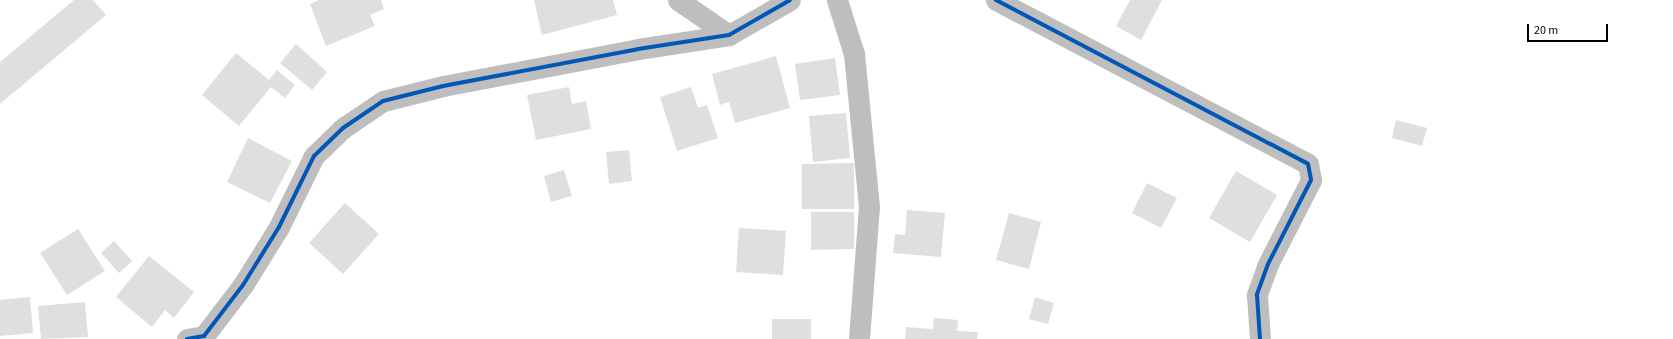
<!DOCTYPE html>
<html>
<head>
<meta charset="utf-8">
<style>
	body { margin:0 }
	#map { position:relative; width:1673px; height:339px; overflow:hidden; background:#fff; font-family:"Source Sans 3",sans-serif }
	div>[style] { position:absolute }
	[style*='--x'] { left:calc(var(--x)*1px); top:calc(var(--y)*1px); width:calc(var(--w)*1px); rotate:calc(var(--a)*1deg) }
	.building>* { inset:0; background:#dfdfdf }
	.minor>* { height:21px; margin:-10.5px; padding:0 10.5px; transform-origin:10.5px; border-radius:10.5px; background:#bebebe }
	.cycleway>* { height:4px; margin:-2px; padding:0 2px; transform-origin:2px; border-radius:2px; background:#0057b8 }
	span { translate:-50% -50%; white-space:nowrap; text-align:center; line-height:1.15; -webkit-text-stroke:4px #fff; paint-order:stroke }
	.scale { position:absolute; left:1527px; top:24px; width:81px; height:18px; box-sizing:border-box; border:2px solid #000; border-top:0; padding-left:5px; font-size:12px; line-height:14px; white-space:nowrap; color:#000; -webkit-text-stroke:3px #fff; paint-order:stroke }
</style>
</head>
<body>
<div id="map">
	<div class="building">
		<i style="clip-path:polygon(74px 0,93px 0,106px 15px,0 104px,0 62px)"></i>
		<i style="clip-path:polygon(319px 0,381px 0,384px 9px,370px 15px,375px 26px,326px 46px,310px 4px)"></i>
		<i style="clip-path:polygon(534px 0,613px 0,617px 15px,542px 35px)"></i>
		<i style="clip-path:polygon(1130px 0,1162px 0,1141px 40px,1116px 26px)"></i>
		<i style="clip-path:polygon(296px 44px,327px 72px,312px 90px,280px 63px)"></i>
		<i style="clip-path:polygon(236px 53px,269px 80px,277px 70px,295px 85px,285px 98px,271px 87px,239px 126px,202px 95px)"></i>
		<i style="clip-path:polygon(776px 56px,790px 108px,735px 123px,729px 102px,720px 105px,712px 74px)"></i>
		<i style="clip-path:polygon(835px 58px,840px 95px,800px 100px,795px 64px)"></i>
		<i style="clip-path:polygon(569px 87px,572px 104px,586px 101px,591px 129px,536px 140px,527px 95px)"></i>
		<i style="clip-path:polygon(691px 87px,698px 108px,707px 105px,718px 138px,677px 151px,660px 97px)"></i>
		<i style="clip-path:polygon(846px 113px,850px 158px,813px 162px,809px 116px)"></i>
		<i style="clip-path:polygon(1396px 120px,1427px 128px,1422px 146px,1392px 138px)"></i>
		<i style="clip-path:polygon(248px 138px,292px 161px,270px 203px,227px 182px)"></i>
		<i style="clip-path:polygon(629px 150px,632px 181px,609px 184px,606px 152px)"></i>
		<i style="clip-path:polygon(854px 163px,854px 209px,802px 209px,802px 164px)"></i>
		<i style="clip-path:polygon(564px 170px,572px 196px,551px 202px,544px 176px)"></i>
		<i style="clip-path:polygon(1236px 171px,1277px 195px,1250px 242px,1209px 218px)"></i>
		<i style="clip-path:polygon(1147px 183px,1177px 198px,1161px 228px,1132px 213px)"></i>
		<i style="clip-path:polygon(345px 203px,379px 234px,343px 274px,309px 243px)"></i>
		<i style="clip-path:polygon(907px 210px,945px 213px,941px 257px,893px 253px,895px 234px,905px 235px)"></i>
		<i style="clip-path:polygon(811px 212px,854px 212px,854px 249px,811px 250px)"></i>
		<i style="clip-path:polygon(1009px 213px,1041px 222px,1029px 269px,996px 260px)"></i>
		<i style="clip-path:polygon(739px 228px,786px 231px,783px 275px,736px 272px)"></i>
		<i style="clip-path:polygon(78px 229px,105px 271px,67px 295px,40px 253px)"></i>
		<i style="clip-path:polygon(114px 241px,132px 261px,119px 273px,101px 253px)"></i>
		<i style="clip-path:polygon(149px 256px,194px 292px,174px 318px,165px 310px,152px 327px,116px 297px)"></i>
		<i style="clip-path:polygon(30px 297px,33px 333px,0 336px,0 300px)"></i>
		<i style="clip-path:polygon(1035px 297px,1054px 303px,1048px 324px,1029px 319px)"></i>
		<i style="clip-path:polygon(85px 302px,88px 337px,41px 339px,38px 306px)"></i>
		<i style="clip-path:polygon(934px 318px,958px 320px,957px 331px,978px 332px,977px 339px,905px 339px,906px 327px,933px 329px)"></i>
		<i style="clip-path:polygon(772px 319px,811px 319px,811px 339px,772px 339px)"></i>
	</div>
	<div class="minor">
		<i style="--x:678;--y:0;--w:62;--a:34.5"></i>
		<i style="--x:837;--y:0;--w:57;--a:72.5"></i>
		<i style="--x:854;--y:54;--w:153;--a:84.4"></i>
		<i style="--x:869;--y:206;--w:133;--a:94.3"></i>
		<i style="--x:996;--y:0;--w:352;--a:27.7"></i>
		<i style="--x:1308;--y:164;--w:16;--a:79"></i>
		<i style="--x:1311;--y:180;--w:94;--a:117.1"></i>
		<i style="--x:1268;--y:264;--w:33;--a:110"></i>
		<i style="--x:1257;--y:295;--w:44;--a:86.1"></i>
		<i style="--x:187;--y:339;--w:17;--a:-10"></i>
		<i style="--x:204;--y:336;--w:64;--a:-52.6"></i>
		<i style="--x:243;--y:285;--w:68;--a:-58.2"></i>
		<i style="--x:279;--y:227;--w:79;--a:-63.8"></i>
		<i style="--x:314;--y:156;--w:40;--a:-44"></i>
		<i style="--x:343;--y:128;--w:48;--a:-34"></i>
		<i style="--x:383;--y:101;--w:62;--a:-14"></i>
		<i style="--x:443;--y:86;--w:198;--a:-10.7"></i>
		<i style="--x:638;--y:49;--w:92;--a:-8.7"></i>
		<i style="--x:729;--y:35;--w:70;--a:-29.8"></i>
	</div>
	<div class="cycleway">
		<i style="--x:996;--y:0;--w:352;--a:27.7"></i>
		<i style="--x:1308;--y:164;--w:16;--a:79"></i>
		<i style="--x:1311;--y:180;--w:94;--a:117.1"></i>
		<i style="--x:1268;--y:264;--w:33;--a:110"></i>
		<i style="--x:1257;--y:295;--w:44;--a:86.1"></i>
		<i style="--x:187;--y:339;--w:17;--a:-10"></i>
		<i style="--x:204;--y:336;--w:64;--a:-52.6"></i>
		<i style="--x:243;--y:285;--w:68;--a:-58.2"></i>
		<i style="--x:279;--y:227;--w:79;--a:-63.8"></i>
		<i style="--x:314;--y:156;--w:40;--a:-44"></i>
		<i style="--x:343;--y:128;--w:48;--a:-34"></i>
		<i style="--x:383;--y:101;--w:62;--a:-14"></i>
		<i style="--x:443;--y:86;--w:198;--a:-10.7"></i>
		<i style="--x:638;--y:49;--w:92;--a:-8.7"></i>
		<i style="--x:729;--y:35;--w:70;--a:-29.8"></i>
	</div>
	<div class="scale">20 m</div>
</div>
</body>
</html>
